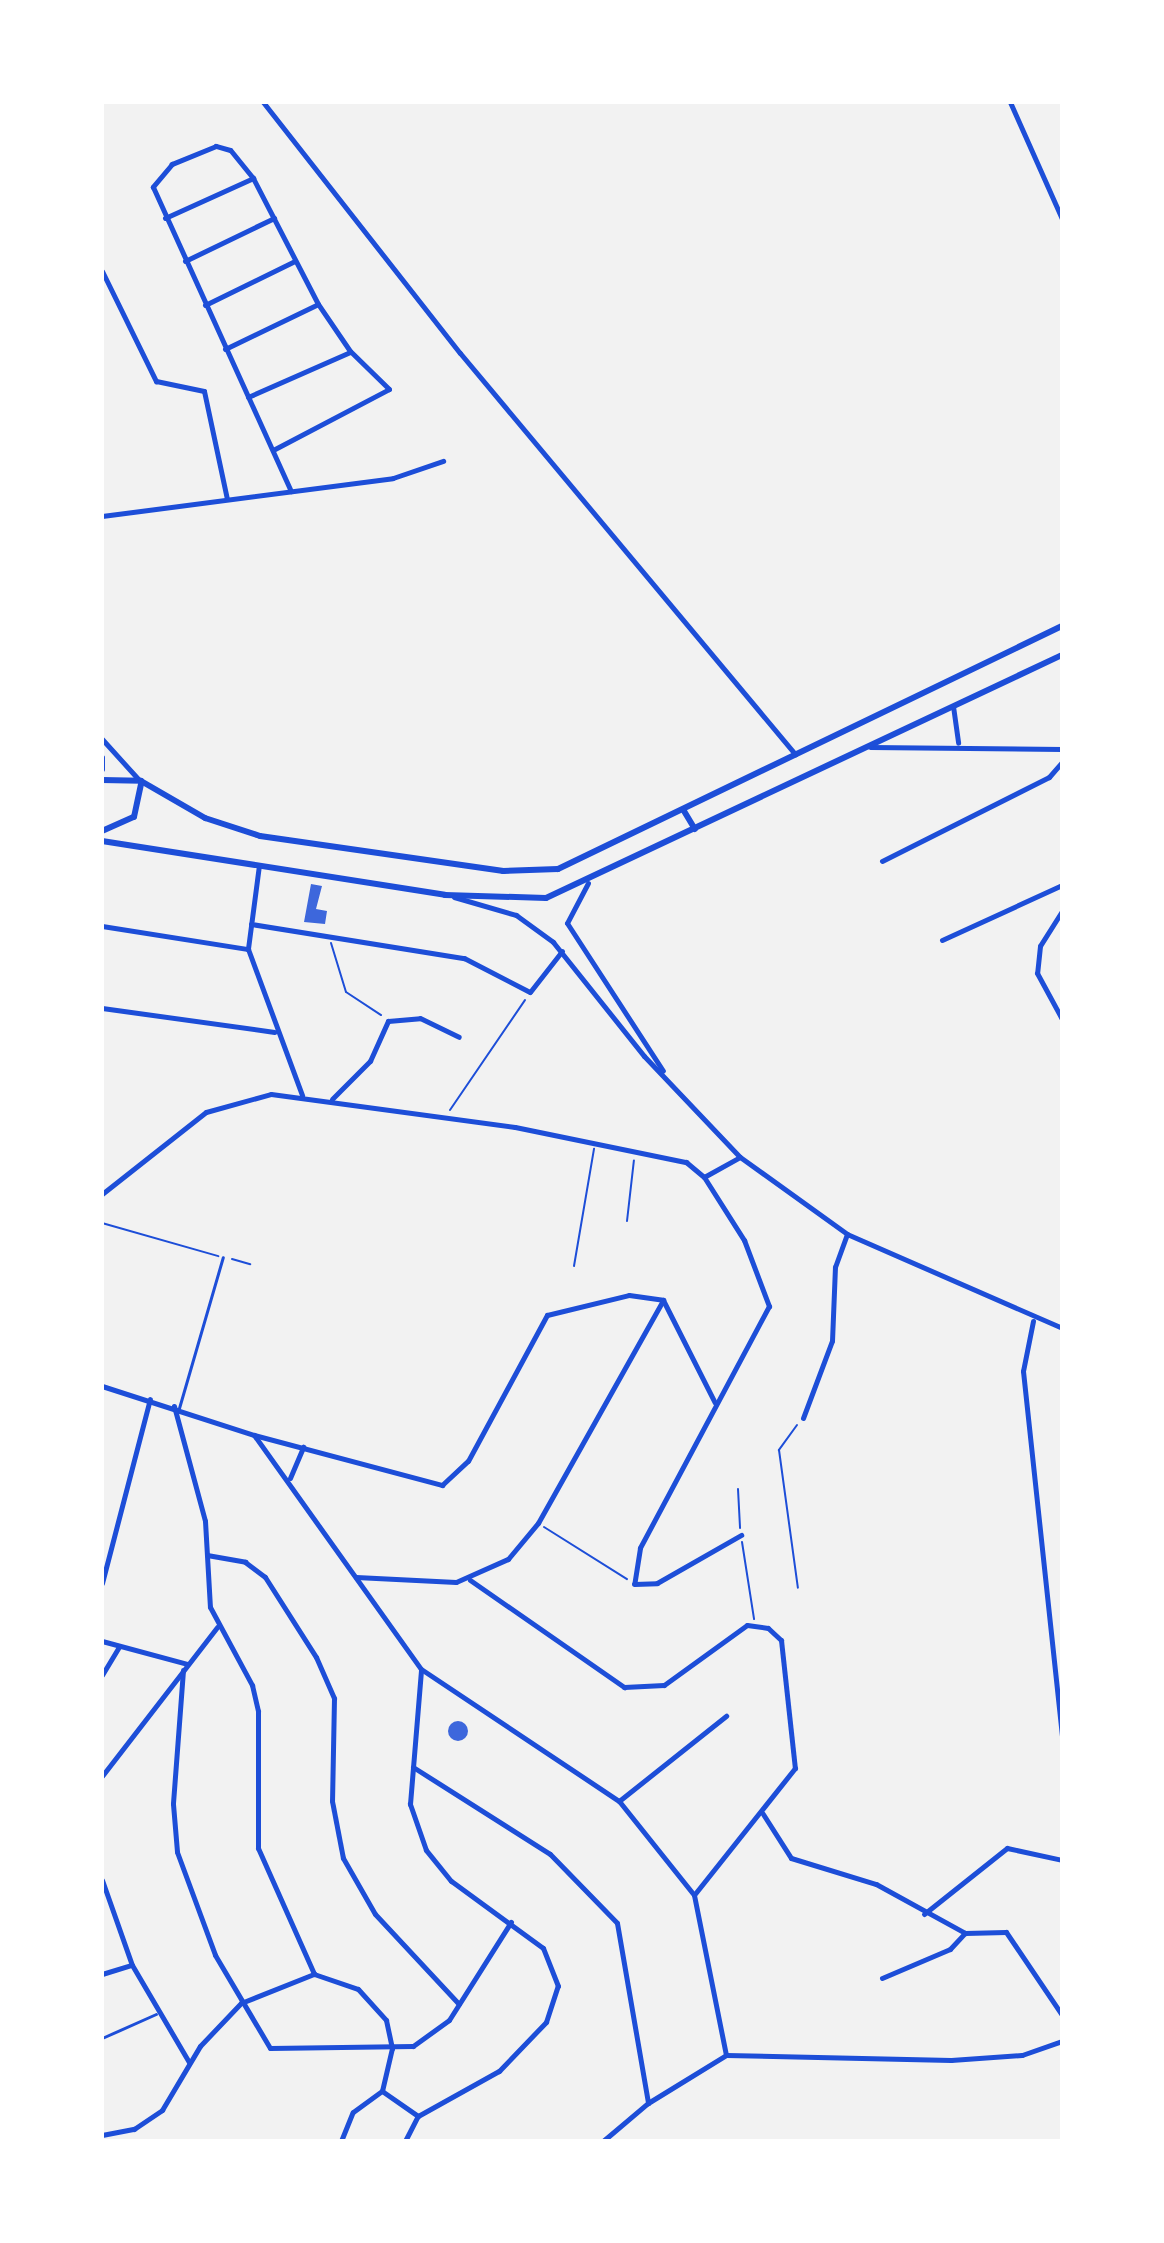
<!DOCTYPE html>
<html>
<head>
<meta charset="utf-8">
<style>
	body { margin:0 }
	#map { position:relative; width:1164px; height:2243px; overflow:hidden; background:#f2f2f2; font-family:"Public Sans",sans-serif }
	div>[style] { position:absolute }
	[style*='--x'] { left:calc(var(--x)*1px); top:calc(var(--y)*1px); width:calc(var(--w)*1px); rotate:calc(var(--a)*1deg) }
	.building>* { inset:0; background:#3d67dc }
	.round { border-radius:50% }
	.path>* { height:2px; margin:-1px; padding:0 1px; transform-origin:1px; border-radius:1px; background:#1d4ed8 }
	.service>* { height:3px; margin:-1.5px; padding:0 1.5px; transform-origin:1.5px; border-radius:1.5px; background:#1d4ed8 }
	.minor>* { height:5px; margin:-2.5px; padding:0 2.5px; transform-origin:2.5px; border-radius:2.5px; background:#1d4ed8 }
	.tertiary>* { height:6px; margin:-3px; padding:0 3px; transform-origin:3px; border-radius:3px; background:#1d4ed8 }
	span { translate:-50% -50%; white-space:nowrap; text-align:center; line-height:1.15; -webkit-text-stroke:8px #fff; paint-order:stroke }
	.frame { position:absolute; inset:0; border:104px solid #fff; pointer-events:none }
</style>
</head>
<body>
<div id="map">
	<div class="building">
		<i style="clip-path:polygon(311px 884px,322px 886px,316px 909px,327px 911px,325px 924px,304px 922px)"></i>
		<i class="round" style="left:448px;top:1721px;width:20px;height:20px"></i>
	</div>
	<div class="path">
		<i style="--x:331;--y:943;--w:51;--a:73"></i>
		<i style="--x:346;--y:992;--w:42;--a:33.3"></i>
		<i style="--x:450;--y:1110;--w:133;--a:-55.7"></i>
		<i style="--x:627;--y:1221;--w:61;--a:-83.5"></i>
		<i style="--x:102;--y:1223;--w:121;--a:15.9"></i>
		<i style="--x:232;--y:1259;--w:19;--a:16"></i>
		<i style="--x:574;--y:1266;--w:119;--a:-80.3"></i>
		<i style="--x:797;--y:1425;--w:31;--a:126"></i>
		<i style="--x:779;--y:1450;--w:139;--a:82.2"></i>
		<i style="--x:738;--y:1489;--w:39;--a:87"></i>
		<i style="--x:544;--y:1527;--w:98;--a:32.1"></i>
		<i style="--x:742;--y:1542;--w:78;--a:81.1"></i>
	</div>
	<div class="service">
		<i style="--x:179;--y:1408;--w:157;--a:-73.8"></i>
		<i style="--x:102;--y:2038;--w:59;--a:-24"></i>
	</div>
	<div class="minor">
		<i style="--x:263;--y:102;--w:319;--a:51.9"></i>
		<i style="--x:460;--y:353;--w:523;--a:50.12"></i>
		<i style="--x:1010;--y:102;--w:128;--a:66"></i>
		<i style="--x:165;--y:218;--w:97;--a:-24.4"></i>
		<i style="--x:185;--y:261;--w:99;--a:-25.8"></i>
		<i style="--x:102;--y:271;--w:123;--a:63.9"></i>
		<i style="--x:156;--y:381;--w:49;--a:11.8"></i>
		<i style="--x:204;--y:391;--w:110;--a:78"></i>
		<i style="--x:205;--y:305;--w:100;--a:-26.1"></i>
		<i style="--x:225;--y:349;--w:103;--a:-25.8"></i>
		<i style="--x:248;--y:397;--w:111;--a:-23.8"></i>
		<i style="--x:273;--y:450;--w:131;--a:-27.7"></i>
		<i style="--x:389;--y:389;--w:54;--a:-135.7"></i>
		<i style="--x:350;--y:351;--w:57;--a:-124.2"></i>
		<i style="--x:318;--y:304;--w:142;--a:-117.3"></i>
		<i style="--x:253;--y:178;--w:36;--a:-129"></i>
		<i style="--x:230;--y:150;--w:15;--a:-164"></i>
		<i style="--x:216;--y:146;--w:48;--a:157.8"></i>
		<i style="--x:172;--y:164;--w:30;--a:130"></i>
		<i style="--x:153;--y:187;--w:334;--a:65.6"></i>
		<i style="--x:102;--y:516;--w:293;--a:-7.4"></i>
		<i style="--x:393;--y:478;--w:53;--a:-18.8"></i>
		<i style="--x:953;--y:706;--w:37;--a:82"></i>
		<i style="--x:102;--y:739;--w:57;--a:47.9"></i>
		<i style="--x:870;--y:747;--w:192;--a:0.6"></i>
		<i style="--x:102;--y:757;--w:12;--a:90"></i>
		<i style="--x:882;--y:861;--w:187;--a:-26.7"></i>
		<i style="--x:1049;--y:777;--w:20;--a:-49"></i>
		<i style="--x:259;--y:865;--w:85;--a:97.5"></i>
		<i style="--x:248;--y:949;--w:156;--a:69.7"></i>
		<i style="--x:588;--y:883;--w:45;--a:117.7"></i>
		<i style="--x:567;--y:923;--w:176;--a:57"></i>
		<i style="--x:454;--y:897;--w:65;--a:16.2"></i>
		<i style="--x:516;--y:915;--w:46;--a:36.1"></i>
		<i style="--x:553;--y:942;--w:146;--a:51.4"></i>
		<i style="--x:644;--y:1056;--w:139;--a:46.5"></i>
		<i style="--x:740;--y:1157;--w:132;--a:35.7"></i>
		<i style="--x:847;--y:1234;--w:235;--a:23.6"></i>
		<i style="--x:1062;--y:911;--w:41;--a:122.2"></i>
		<i style="--x:1040;--y:946;--w:27;--a:96"></i>
		<i style="--x:1037;--y:973;--w:52;--a:61.5"></i>
		<i style="--x:251;--y:924;--w:216;--a:9.1"></i>
		<i style="--x:464;--y:958;--w:74;--a:27.3"></i>
		<i style="--x:530;--y:992;--w:52;--a:-52"></i>
		<i style="--x:102;--y:926;--w:148;--a:9"></i>
		<i style="--x:942;--y:940;--w:132;--a:-24.6"></i>
		<i style="--x:102;--y:1008;--w:174;--a:7.9"></i>
		<i style="--x:332;--y:1099;--w:54;--a:-45"></i>
		<i style="--x:370;--y:1061;--w:44;--a:-65.8"></i>
		<i style="--x:388;--y:1021;--w:32;--a:-5"></i>
		<i style="--x:420;--y:1018;--w:43;--a:26"></i>
		<i style="--x:704;--y:1177;--w:41;--a:-29.1"></i>
		<i style="--x:102;--y:1194;--w:132;--a:-38.3"></i>
		<i style="--x:206;--y:1112;--w:67;--a:-15.5"></i>
		<i style="--x:271;--y:1094;--w:246;--a:7.7"></i>
		<i style="--x:515;--y:1127;--w:175;--a:11.6"></i>
		<i style="--x:686;--y:1162;--w:23;--a:40"></i>
		<i style="--x:704;--y:1177;--w:75;--a:57.6"></i>
		<i style="--x:744;--y:1240;--w:71;--a:69.3"></i>
		<i style="--x:769;--y:1306;--w:274;--a:118.1"></i>
		<i style="--x:640;--y:1548;--w:36;--a:99"></i>
		<i style="--x:634;--y:1584;--w:23;--a:-2"></i>
		<i style="--x:657;--y:1583;--w:97;--a:-29.7"></i>
		<i style="--x:1033;--y:1321;--w:51;--a:101.3"></i>
		<i style="--x:1023;--y:1371;--w:368;--a:83.9"></i>
		<i style="--x:102;--y:1386;--w:160;--a:17.9"></i>
		<i style="--x:254;--y:1435;--w:287;--a:54.5"></i>
		<i style="--x:421;--y:1669;--w:238;--a:33.7"></i>
		<i style="--x:619;--y:1801;--w:120;--a:51.4"></i>
		<i style="--x:694;--y:1895;--w:163;--a:78.7"></i>
		<i style="--x:174;--y:1406;--w:119;--a:74.9"></i>
		<i style="--x:205;--y:1521;--w:86;--a:86.7"></i>
		<i style="--x:210;--y:1607;--w:89;--a:61.7"></i>
		<i style="--x:252;--y:1685;--w:27;--a:77"></i>
		<i style="--x:258;--y:1711;--w:137;--a:90"></i>
		<i style="--x:258;--y:1848;--w:138;--a:66"></i>
		<i style="--x:803;--y:1418;--w:82;--a:-69.4"></i>
		<i style="--x:832;--y:1341;--w:74;--a:-87.7"></i>
		<i style="--x:835;--y:1267;--w:35;--a:-70"></i>
		<i style="--x:254;--y:1435;--w:195;--a:14.9"></i>
		<i style="--x:442;--y:1485;--w:35;--a:-43"></i>
		<i style="--x:468;--y:1461;--w:166;--a:-61.6"></i>
		<i style="--x:547;--y:1315;--w:84;--a:-13.7"></i>
		<i style="--x:629;--y:1295;--w:34;--a:8"></i>
		<i style="--x:663;--y:1300;--w:115;--a:63.2"></i>
		<i style="--x:290;--y:1478;--w:34;--a:-67"></i>
		<i style="--x:207;--y:1555;--w:39;--a:10"></i>
		<i style="--x:245;--y:1562;--w:25;--a:37"></i>
		<i style="--x:265;--y:1577;--w:95;--a:57.5"></i>
		<i style="--x:316;--y:1657;--w:45;--a:66.3"></i>
		<i style="--x:334;--y:1698;--w:103;--a:91.1"></i>
		<i style="--x:332;--y:1801;--w:58;--a:79.1"></i>
		<i style="--x:343;--y:1858;--w:64;--a:60.3"></i>
		<i style="--x:375;--y:1914;--w:123;--a:47"></i>
		<i style="--x:356;--y:1577;--w:100;--a:2.9"></i>
		<i style="--x:456;--y:1582;--w:57;--a:-23.9"></i>
		<i style="--x:508;--y:1559;--w:47;--a:-50.2"></i>
		<i style="--x:538;--y:1523;--w:256;--a:-60.7"></i>
		<i style="--x:470;--y:1580;--w:188;--a:34.8"></i>
		<i style="--x:624;--y:1687;--w:40;--a:-2.9"></i>
		<i style="--x:664;--y:1685;--w:102;--a:-35.9"></i>
		<i style="--x:747;--y:1625;--w:21;--a:8"></i>
		<i style="--x:768;--y:1628;--w:18;--a:43"></i>
		<i style="--x:781;--y:1640;--w:129;--a:83.8"></i>
		<i style="--x:795;--y:1768;--w:162;--a:128.5"></i>
		<i style="--x:102;--y:1583;--w:190;--a:-75.4"></i>
		<i style="--x:102;--y:1641;--w:88;--a:15.1"></i>
		<i style="--x:183;--y:1670;--w:134;--a:94.3"></i>
		<i style="--x:173;--y:1804;--w:48;--a:85.2"></i>
		<i style="--x:177;--y:1852;--w:110;--a:69.7"></i>
		<i style="--x:215;--y:1955;--w:108;--a:59.4"></i>
		<i style="--x:270;--y:2048;--w:143;--a:-0.8"></i>
		<i style="--x:413;--y:2046;--w:44;--a:-35.8"></i>
		<i style="--x:449;--y:2020;--w:116;--a:-57.7"></i>
		<i style="--x:102;--y:1675;--w:33;--a:-59"></i>
		<i style="--x:413;--y:1767;--w:162;--a:32.4"></i>
		<i style="--x:550;--y:1854;--w:96;--a:45.8"></i>
		<i style="--x:617;--y:1923;--w:183;--a:80.2"></i>
		<i style="--x:102;--y:1776;--w:188;--a:-52.3"></i>
		<i style="--x:619;--y:1801;--w:137;--a:-38.5"></i>
		<i style="--x:763;--y:1814;--w:52;--a:57.5"></i>
		<i style="--x:791;--y:1858;--w:89;--a:17"></i>
		<i style="--x:876;--y:1884;--w:102;--a:28.8"></i>
		<i style="--x:965;--y:1933;--w:41;--a:-1.4"></i>
		<i style="--x:1006;--y:1932;--w:100;--a:56"></i>
		<i style="--x:102;--y:1880;--w:90;--a:70.6"></i>
		<i style="--x:132;--y:1965;--w:113;--a:59.6"></i>
		<i style="--x:924;--y:1914;--w:106;--a:-38.5"></i>
		<i style="--x:1007;--y:1848;--w:56;--a:12.3"></i>
		<i style="--x:102;--y:1974;--w:31;--a:-17"></i>
		<i style="--x:882;--y:1978;--w:74;--a:-23.1"></i>
		<i style="--x:950;--y:1949;--w:22;--a:-47"></i>
		<i style="--x:418;--y:2116;--w:93;--a:-29.1"></i>
		<i style="--x:499;--y:2071;--w:68;--a:-46.2"></i>
		<i style="--x:546;--y:2022;--w:38;--a:-72"></i>
		<i style="--x:558;--y:1986;--w:41;--a:-111.5"></i>
		<i style="--x:543;--y:1948;--w:114;--a:-143.9"></i>
		<i style="--x:451;--y:1881;--w:40;--a:-129"></i>
		<i style="--x:426;--y:1850;--w:49;--a:-109.2"></i>
		<i style="--x:410;--y:1804;--w:134;--a:-85.3"></i>
		<i style="--x:102;--y:2135;--w:33;--a:-11"></i>
		<i style="--x:134;--y:2129;--w:34;--a:-34"></i>
		<i style="--x:162;--y:2110;--w:74;--a:-59.3"></i>
		<i style="--x:200;--y:2046;--w:59;--a:-46.4"></i>
		<i style="--x:241;--y:2003;--w:79;--a:-21.7"></i>
		<i style="--x:314;--y:1974;--w:46;--a:18.8"></i>
		<i style="--x:358;--y:1989;--w:42;--a:47.9"></i>
		<i style="--x:386;--y:2020;--w:29;--a:78"></i>
		<i style="--x:392;--y:2048;--w:44;--a:103.1"></i>
		<i style="--x:341;--y:2141;--w:31;--a:-68"></i>
		<i style="--x:353;--y:2112;--w:36;--a:-36"></i>
		<i style="--x:382;--y:2091;--w:44;--a:34.8"></i>
		<i style="--x:405;--y:2141;--w:28;--a:-63"></i>
		<i style="--x:603;--y:2141;--w:59;--a:-40.2"></i>
		<i style="--x:648;--y:2103;--w:92;--a:-31.6"></i>
		<i style="--x:726;--y:2055;--w:225;--a:1.3"></i>
		<i style="--x:951;--y:2060;--w:71;--a:-4"></i>
		<i style="--x:1022;--y:2055;--w:42;--a:-19.3"></i>
	</div>
	<div class="tertiary">
		<i style="--x:102;--y:780;--w:39;--a:1"></i>
		<i style="--x:141;--y:781;--w:74;--a:30"></i>
		<i style="--x:205;--y:818;--w:58;--a:18.1"></i>
		<i style="--x:260;--y:836;--w:246;--a:8.2"></i>
		<i style="--x:503;--y:871;--w:55;--a:-2.1"></i>
		<i style="--x:558;--y:869;--w:560;--a:-25.74"></i>
		<i style="--x:684;--y:811;--w:21;--a:59"></i>
		<i style="--x:102;--y:831;--w:35;--a:-24"></i>
		<i style="--x:134;--y:817;--w:35;--a:-78"></i>
		<i style="--x:102;--y:841;--w:347;--a:8.9"></i>
		<i style="--x:445;--y:895;--w:101;--a:1.7"></i>
		<i style="--x:546;--y:898;--w:570;--a:-25.22"></i>
	</div>
	<div class="frame"></div>
</div>
</body>
</html>
